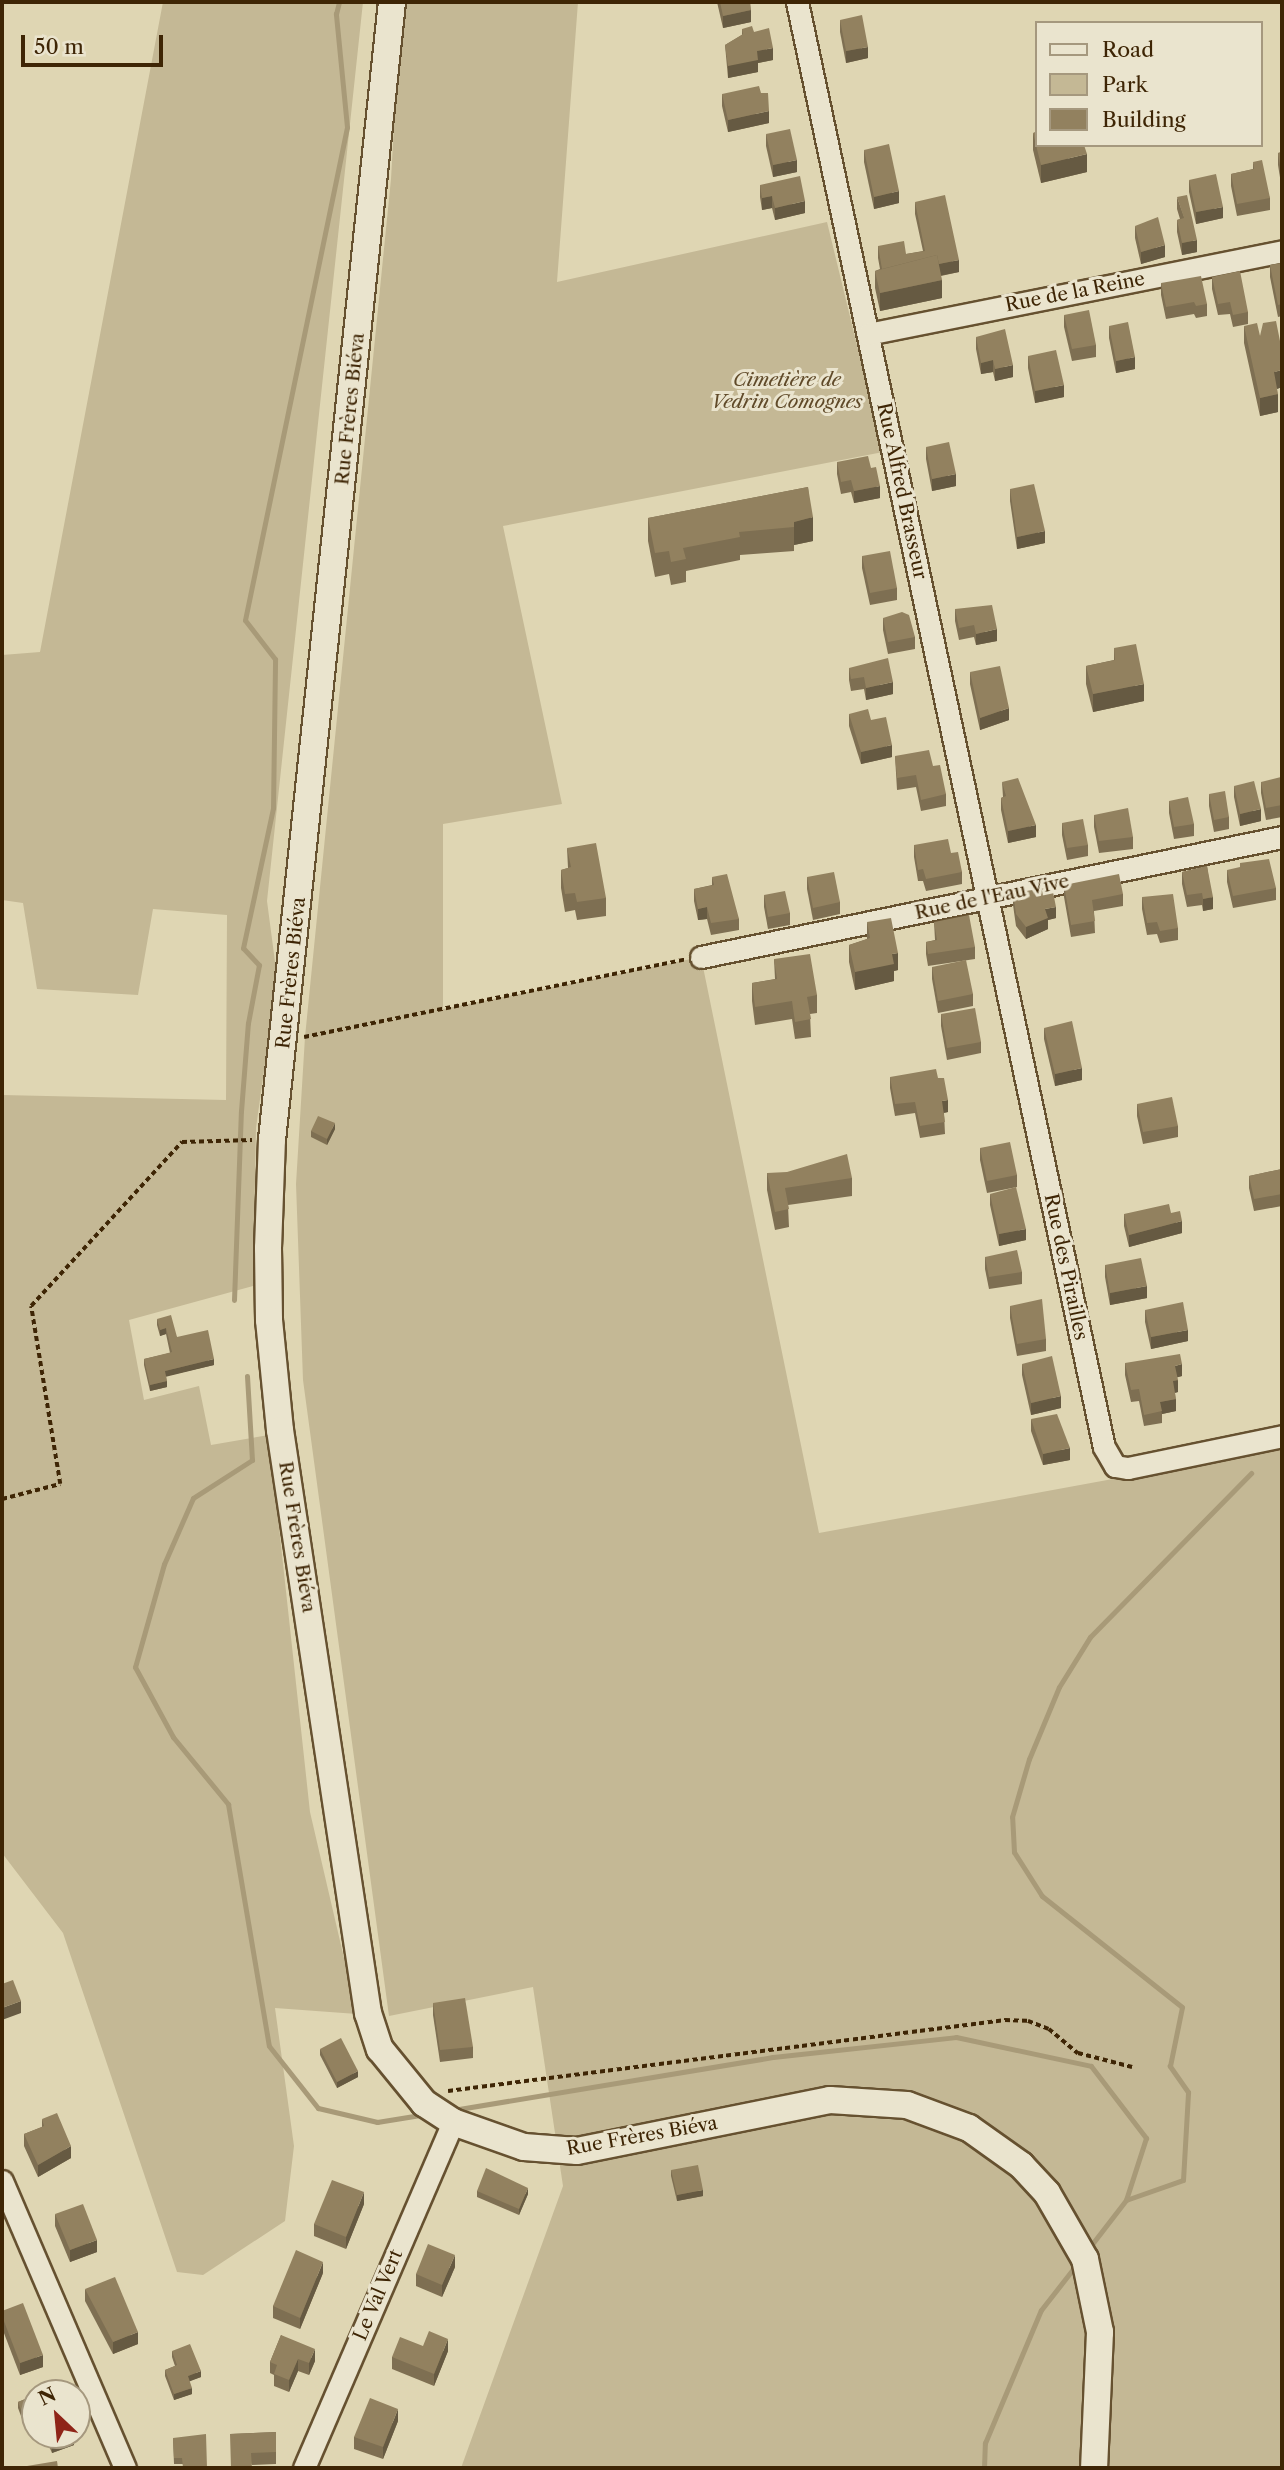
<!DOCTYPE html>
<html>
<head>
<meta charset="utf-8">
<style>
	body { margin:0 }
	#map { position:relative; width:1284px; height:2470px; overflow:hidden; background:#dfd6b3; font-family:"Libre Caslon Text",serif }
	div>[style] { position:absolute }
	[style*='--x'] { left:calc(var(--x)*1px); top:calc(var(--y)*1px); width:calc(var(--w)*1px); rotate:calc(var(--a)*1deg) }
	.green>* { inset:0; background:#c4b895 }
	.stream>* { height:5px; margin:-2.5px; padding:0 2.5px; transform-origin:2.5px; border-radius:2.5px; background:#a89a78 }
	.path>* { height:3.5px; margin-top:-1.75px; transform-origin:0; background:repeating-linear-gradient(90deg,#3e2505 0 5px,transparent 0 8.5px) }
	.roads { filter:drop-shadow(2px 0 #665130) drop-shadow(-2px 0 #665130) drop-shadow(0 2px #665130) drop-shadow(0 -2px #665130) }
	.minor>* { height:21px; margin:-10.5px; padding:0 10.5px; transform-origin:10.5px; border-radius:10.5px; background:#eae4ce }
	.tertiary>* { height:26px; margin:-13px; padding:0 13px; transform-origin:13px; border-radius:13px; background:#eae4ce }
	.wall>* { inset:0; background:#7e6f52 }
	.shaded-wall>* { inset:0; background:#665a42 }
	.building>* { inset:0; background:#92815f }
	span { translate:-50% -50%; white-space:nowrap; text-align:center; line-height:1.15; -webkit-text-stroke:6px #eae4ce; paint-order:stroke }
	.street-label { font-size:19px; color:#3e2505 }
	.park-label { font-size:19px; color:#604a29; font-style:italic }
	.frame { position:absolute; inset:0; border:4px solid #3e2505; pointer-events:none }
	.legend { position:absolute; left:1035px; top:21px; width:228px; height:126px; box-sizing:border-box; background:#eae4ce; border:2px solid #a5987e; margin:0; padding:9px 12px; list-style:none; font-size:21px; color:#3e2505 }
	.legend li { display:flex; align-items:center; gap:14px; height:35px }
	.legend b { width:35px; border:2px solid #a5987e }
	.north { position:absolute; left:21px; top:2379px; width:70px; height:70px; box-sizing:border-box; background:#eae4ce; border:2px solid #a5987e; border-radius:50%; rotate:334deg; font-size:19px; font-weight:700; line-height:28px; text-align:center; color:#3e2505 }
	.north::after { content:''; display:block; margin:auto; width:24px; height:32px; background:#8f2418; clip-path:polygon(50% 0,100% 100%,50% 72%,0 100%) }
	.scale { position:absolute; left:21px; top:35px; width:142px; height:32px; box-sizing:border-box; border:4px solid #3e2505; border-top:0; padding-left:9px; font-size:21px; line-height:24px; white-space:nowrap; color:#3e2505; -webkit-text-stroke:5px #eae4ce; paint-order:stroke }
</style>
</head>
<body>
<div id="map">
	<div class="green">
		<i style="clip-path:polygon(163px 2px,363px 2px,267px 901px,277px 977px,256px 1128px,253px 1286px,129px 1320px,144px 1400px,199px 1386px,211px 1445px,269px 1435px,310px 1812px,357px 2014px,275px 2008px,294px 2146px,285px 2221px,203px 2275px,177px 2272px,63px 1933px,2px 1853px,2px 1095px,226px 1100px,227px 915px,153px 909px,138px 995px,37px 989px,23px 903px,2px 900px,2px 655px,40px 652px)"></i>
		<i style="clip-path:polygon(401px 2px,578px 2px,557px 282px,827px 222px,883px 452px,503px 526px,562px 804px,443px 824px,443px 1009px,701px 957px,819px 1533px,1282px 1448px,1282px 2468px,461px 2468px,563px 2186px,533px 1987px,389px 2016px,303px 1380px,296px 1184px,305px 1037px,391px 179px)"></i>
	</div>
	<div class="stream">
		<i style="--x:234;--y:1300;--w:189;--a:-87.9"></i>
		<i style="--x:241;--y:1111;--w:88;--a:-85.5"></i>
		<i style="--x:248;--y:1023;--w:59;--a:-79.3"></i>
		<i style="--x:259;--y:965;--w:23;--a:-133"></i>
		<i style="--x:243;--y:948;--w:143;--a:-77.9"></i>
		<i style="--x:273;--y:808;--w:149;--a:-89.2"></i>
		<i style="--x:275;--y:659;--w:49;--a:-127.6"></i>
		<i style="--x:245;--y:620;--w:503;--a:-78.31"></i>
		<i style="--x:347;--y:127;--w:114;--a:-95.6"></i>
		<i style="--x:336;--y:14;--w:12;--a:-76"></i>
		<i style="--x:247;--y:1376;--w:84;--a:86.6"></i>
		<i style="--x:252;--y:1460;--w:70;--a:147.2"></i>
		<i style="--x:193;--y:1498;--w:72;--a:113.7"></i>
		<i style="--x:164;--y:1564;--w:107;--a:105.7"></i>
		<i style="--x:135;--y:1667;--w:80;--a:61.5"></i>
		<i style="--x:173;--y:1737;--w:87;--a:50.6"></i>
		<i style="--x:228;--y:1804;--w:245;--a:80.4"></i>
		<i style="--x:269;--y:2046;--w:79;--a:51.7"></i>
		<i style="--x:318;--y:2108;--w:61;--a:13.3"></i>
		<i style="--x:377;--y:2122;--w:50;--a:-9.3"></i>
		<i style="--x:453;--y:2110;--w:324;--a:-9.4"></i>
		<i style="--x:773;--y:2057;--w:184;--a:-6.2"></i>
		<i style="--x:956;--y:2037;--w:138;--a:12.1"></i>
		<i style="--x:1091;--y:2066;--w:91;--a:52.6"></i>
		<i style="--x:1146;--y:2138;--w:65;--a:107.9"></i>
		<i style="--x:1126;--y:2200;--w:61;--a:127.6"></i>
		<i style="--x:1126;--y:2200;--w:60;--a:-19.3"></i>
		<i style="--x:1183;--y:2180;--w:88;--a:-86.7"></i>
		<i style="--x:1188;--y:2092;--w:32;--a:-125"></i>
		<i style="--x:1170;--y:2066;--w:60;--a:-78.5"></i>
		<i style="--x:1182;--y:2007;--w:179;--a:-141.6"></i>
		<i style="--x:1042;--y:1896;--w:52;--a:-122.5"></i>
		<i style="--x:1014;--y:1852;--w:35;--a:-93"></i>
		<i style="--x:1012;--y:1817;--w:60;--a:-73.7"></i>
		<i style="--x:1029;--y:1759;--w:78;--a:-67.4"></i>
		<i style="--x:1059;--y:1687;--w:59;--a:-58.2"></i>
		<i style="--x:1090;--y:1637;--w:230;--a:-45.5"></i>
		<i style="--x:984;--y:2468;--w:25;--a:-88"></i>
		<i style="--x:985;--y:2443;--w:144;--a:-67.2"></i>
		<i style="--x:1041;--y:2310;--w:58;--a:-52"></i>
	</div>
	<div class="path">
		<i style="--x:304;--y:1037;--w:388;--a:-11.5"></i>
		<i style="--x:2;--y:1499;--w:60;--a:-14.5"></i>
		<i style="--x:60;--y:1484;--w:180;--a:-99.3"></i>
		<i style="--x:31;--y:1306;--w:223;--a:-47.4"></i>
		<i style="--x:182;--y:1142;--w:70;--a:-1.6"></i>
		<i style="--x:448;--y:2091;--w:562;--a:-7.26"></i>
		<i style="--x:1005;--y:2020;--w:23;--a:2"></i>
		<i style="--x:1028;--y:2021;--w:22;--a:21"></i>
		<i style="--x:1049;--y:2029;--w:38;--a:40"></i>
		<i style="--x:1078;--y:2053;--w:56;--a:14.5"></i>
	</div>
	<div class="roads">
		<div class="minor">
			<i style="--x:797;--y:2;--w:1477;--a:78.01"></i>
			<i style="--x:1104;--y:1447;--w:22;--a:60"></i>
			<i style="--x:1115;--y:1466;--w:13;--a:9"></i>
			<i style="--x:1128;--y:1468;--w:157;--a:-11.7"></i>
			<i style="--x:868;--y:334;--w:422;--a:-11.3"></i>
			<i style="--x:701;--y:957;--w:593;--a:-11.67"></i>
			<i style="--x:2;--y:2181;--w:312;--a:66.8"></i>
			<i style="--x:304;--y:2468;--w:377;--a:-66.7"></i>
		</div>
		<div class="tertiary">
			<i style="--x:392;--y:2;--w:1143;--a:96.02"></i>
			<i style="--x:272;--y:1139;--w:109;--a:92.1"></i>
			<i style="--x:268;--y:1248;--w:72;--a:89.2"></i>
			<i style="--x:269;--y:1320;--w:111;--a:84.3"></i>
			<i style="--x:280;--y:1430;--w:590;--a:81.42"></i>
			<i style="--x:368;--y:2013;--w:38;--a:72"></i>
			<i style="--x:380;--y:2049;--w:70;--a:50.8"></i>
			<i style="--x:424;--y:2103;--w:35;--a:33"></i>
			<i style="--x:453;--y:2122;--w:75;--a:19.4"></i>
			<i style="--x:524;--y:2147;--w:53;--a:4.3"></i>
			<i style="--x:577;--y:2151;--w:258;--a:-11.4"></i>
			<i style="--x:830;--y:2100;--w:77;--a:3.7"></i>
			<i style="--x:907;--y:2105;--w:66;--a:20.4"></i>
			<i style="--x:969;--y:2128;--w:64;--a:35.4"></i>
			<i style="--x:1021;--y:2165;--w:38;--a:47"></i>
			<i style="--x:1047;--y:2193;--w:76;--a:60.1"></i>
			<i style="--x:1085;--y:2259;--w:75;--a:78.4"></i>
			<i style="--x:1100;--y:2332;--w:136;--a:92.5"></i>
		</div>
	</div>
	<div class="wall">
		<i style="clip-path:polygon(717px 2px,750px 2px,751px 22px,723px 28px)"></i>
		<i style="clip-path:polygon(840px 20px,868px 58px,846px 63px,840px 32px)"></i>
		<i style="clip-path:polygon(742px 29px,754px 32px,773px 60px,758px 63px,758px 72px,728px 78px,725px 45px,742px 35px)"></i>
		<i style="clip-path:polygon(722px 94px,769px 123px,728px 132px,722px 106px)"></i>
		<i style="clip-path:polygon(1033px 133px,1087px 172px,1041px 183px,1033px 150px)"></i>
		<i style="clip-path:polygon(766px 134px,797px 172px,773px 177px,766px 146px)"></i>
		<i style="clip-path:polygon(864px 150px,899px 203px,874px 209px,864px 162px)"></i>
		<i style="clip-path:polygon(1282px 152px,1282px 190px,1278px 165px,1278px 153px)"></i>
		<i style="clip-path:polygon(1253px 162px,1270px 198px,1270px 210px,1237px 216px,1231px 186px,1231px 174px,1253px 169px)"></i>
		<i style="clip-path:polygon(1189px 180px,1223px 218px,1196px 224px,1189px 192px)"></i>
		<i style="clip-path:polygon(760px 185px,805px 213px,775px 220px,772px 208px,762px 210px,760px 197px)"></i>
		<i style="clip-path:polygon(1177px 197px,1197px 252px,1182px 255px,1177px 232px,1177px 220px,1180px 219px,1177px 209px)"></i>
		<i style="clip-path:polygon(915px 202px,959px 272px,941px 276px,942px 298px,880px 311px,875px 288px,875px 271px,880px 269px,878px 258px,878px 246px,906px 254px,923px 251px,915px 214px)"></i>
		<i style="clip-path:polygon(1135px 226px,1165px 257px,1141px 264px,1135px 238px)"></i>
		<i style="clip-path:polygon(1282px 263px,1282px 316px,1278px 317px,1270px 277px,1270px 265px)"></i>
		<i style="clip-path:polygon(1212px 277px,1248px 312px,1248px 324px,1233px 327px,1230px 314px,1218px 315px,1212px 289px)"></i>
		<i style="clip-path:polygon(1161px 283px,1207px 304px,1207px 316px,1196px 318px,1194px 314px,1166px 319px,1161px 295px)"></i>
		<i style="clip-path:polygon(1064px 315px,1096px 345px,1096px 357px,1072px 361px,1064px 327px)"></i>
		<i style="clip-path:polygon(1109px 326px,1135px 369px,1116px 373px,1109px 338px)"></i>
		<i style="clip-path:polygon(1244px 326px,1260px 336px,1282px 387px,1277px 389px,1278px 412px,1260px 416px,1244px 343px)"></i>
		<i style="clip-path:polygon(976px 337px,1013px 377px,995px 381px,993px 372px,981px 374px,976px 349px)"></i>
		<i style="clip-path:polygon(1028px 356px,1064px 397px,1035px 403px,1028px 368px)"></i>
		<i style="clip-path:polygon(926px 447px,956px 486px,932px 491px,926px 459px)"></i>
		<i style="clip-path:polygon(837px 462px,871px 468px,880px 498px,854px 503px,851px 492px,841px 494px,837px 474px)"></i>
		<i style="clip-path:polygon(808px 487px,813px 541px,794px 545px,794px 551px,740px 555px,740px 560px,686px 571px,686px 582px,671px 585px,669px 574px,655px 577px,648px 541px,648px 518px)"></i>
		<i style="clip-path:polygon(1010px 489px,1045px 543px,1017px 549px,1010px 501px)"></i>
		<i style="clip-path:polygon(862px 556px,897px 588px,897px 600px,870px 605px,862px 568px)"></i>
		<i style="clip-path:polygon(955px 609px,997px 641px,976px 645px,974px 637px,959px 640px,955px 621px)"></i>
		<i style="clip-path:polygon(883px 618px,915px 637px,915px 649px,888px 654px,883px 630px)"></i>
		<i style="clip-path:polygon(1114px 648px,1144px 701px,1093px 712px,1086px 684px,1086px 666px,1114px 660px)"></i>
		<i style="clip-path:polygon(849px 668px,893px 694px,866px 700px,864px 689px,851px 691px,849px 680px)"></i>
		<i style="clip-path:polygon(970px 672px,1009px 720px,980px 730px,970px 684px)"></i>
		<i style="clip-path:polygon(849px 714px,871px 720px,892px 757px,861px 764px,849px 726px)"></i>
		<i style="clip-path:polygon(895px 756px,946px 794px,946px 806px,921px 811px,916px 787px,897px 790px)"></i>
		<i style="clip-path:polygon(1002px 782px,1036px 837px,1008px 843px,1001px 810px,1001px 798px,1003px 797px)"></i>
		<i style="clip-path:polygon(1261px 782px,1282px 785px,1282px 817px,1266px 820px,1261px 793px)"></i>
		<i style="clip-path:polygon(1234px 786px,1261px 821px,1240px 826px,1234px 797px)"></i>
		<i style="clip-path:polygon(1209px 794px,1229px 817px,1229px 829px,1214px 832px,1209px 806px)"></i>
		<i style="clip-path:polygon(1169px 801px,1194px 824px,1194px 836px,1174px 839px,1169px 813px)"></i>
		<i style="clip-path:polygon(1094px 815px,1133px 837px,1133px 849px,1099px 853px,1094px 827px)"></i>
		<i style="clip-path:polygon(1062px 823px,1088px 845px,1088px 856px,1067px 860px,1062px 835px)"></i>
		<i style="clip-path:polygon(914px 845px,951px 853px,962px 872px,962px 884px,926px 891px,923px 881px,918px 881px,914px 857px)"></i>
		<i style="clip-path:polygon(567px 848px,606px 898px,606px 916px,577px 920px,575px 910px,565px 912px,561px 888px,561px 870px,568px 868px)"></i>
		<i style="clip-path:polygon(1207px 866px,1213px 909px,1203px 911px,1202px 905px,1187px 907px,1182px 884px,1182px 872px)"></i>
		<i style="clip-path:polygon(1227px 870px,1276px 888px,1276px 900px,1233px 908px,1227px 882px)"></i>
		<i style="clip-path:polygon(712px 877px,739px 919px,739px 930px,711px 935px,707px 919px,698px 920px,694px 901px,694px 889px,712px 885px)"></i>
		<i style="clip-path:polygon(807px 877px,840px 902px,840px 914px,813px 920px,807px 889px)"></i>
		<i style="clip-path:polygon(1064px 885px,1123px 894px,1123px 906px,1094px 911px,1095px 933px,1071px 937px,1064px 897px)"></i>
		<i style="clip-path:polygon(1013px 893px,1056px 918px,1048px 920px,1048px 929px,1026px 939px,1016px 926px,1013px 905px)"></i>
		<i style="clip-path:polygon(764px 895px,790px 913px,790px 925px,768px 929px,764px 907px)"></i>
		<i style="clip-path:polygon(1142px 897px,1178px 928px,1178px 940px,1160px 943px,1157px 934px,1147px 935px,1142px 909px)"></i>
		<i style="clip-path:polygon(867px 922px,898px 970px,894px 971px,894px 981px,855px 990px,849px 962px,849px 945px,867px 939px)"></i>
		<i style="clip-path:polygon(934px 922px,975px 947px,975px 959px,928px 966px,926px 954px,926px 942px,935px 940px)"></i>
		<i style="clip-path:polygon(774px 959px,817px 995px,817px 1013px,810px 1014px,811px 1037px,795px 1039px,792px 1019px,755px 1025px,752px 1001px,752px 983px,775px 979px)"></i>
		<i style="clip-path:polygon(932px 967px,973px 994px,973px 1006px,938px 1013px,932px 979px)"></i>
		<i style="clip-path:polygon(941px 1014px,981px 1042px,981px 1053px,947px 1060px,941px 1026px)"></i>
		<i style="clip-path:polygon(1044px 1028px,1082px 1080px,1055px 1086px,1044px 1039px)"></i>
		<i style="clip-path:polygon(890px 1077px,948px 1112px,944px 1113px,945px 1134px,920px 1138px,915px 1113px,895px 1116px,890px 1088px)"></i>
		<i style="clip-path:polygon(1137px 1104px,1178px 1126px,1178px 1137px,1143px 1144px,1137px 1116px)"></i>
		<i style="clip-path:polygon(335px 1129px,327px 1145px,311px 1137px,311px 1131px)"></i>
		<i style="clip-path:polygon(980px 1148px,1017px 1175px,1017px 1187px,987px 1193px,980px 1160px)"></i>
		<i style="clip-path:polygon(1282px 1169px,1282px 1206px,1254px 1211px,1249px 1188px,1249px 1176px)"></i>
		<i style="clip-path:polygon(767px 1173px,852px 1178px,852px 1196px,788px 1205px,789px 1227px,775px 1230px,767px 1190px)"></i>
		<i style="clip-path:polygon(990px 1194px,1026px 1240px,999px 1246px,990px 1205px)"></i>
		<i style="clip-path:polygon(1171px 1213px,1182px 1233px,1129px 1247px,1124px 1226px,1124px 1214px)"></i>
		<i style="clip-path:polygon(985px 1257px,1022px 1272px,1022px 1284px,989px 1289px,985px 1269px)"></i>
		<i style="clip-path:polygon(1105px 1265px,1147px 1298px,1110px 1305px,1105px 1277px)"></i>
		<i style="clip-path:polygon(1010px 1306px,1046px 1339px,1046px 1351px,1017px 1356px,1010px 1318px)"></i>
		<i style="clip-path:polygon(1145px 1310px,1188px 1341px,1151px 1349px,1145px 1322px)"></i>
		<i style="clip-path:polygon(157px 1319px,177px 1337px,214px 1365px,166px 1376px,167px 1387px,150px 1391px,144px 1365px,144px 1359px,170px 1353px,166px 1334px,160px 1336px,157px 1325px)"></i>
		<i style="clip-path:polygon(1125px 1363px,1182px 1376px,1177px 1377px,1178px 1392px,1175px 1393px,1176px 1411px,1162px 1414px,1162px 1423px,1144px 1426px,1139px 1401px,1131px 1402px,1125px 1375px)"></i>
		<i style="clip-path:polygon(1022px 1364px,1061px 1408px,1031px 1415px,1022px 1375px)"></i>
		<i style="clip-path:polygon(1031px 1419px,1070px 1460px,1043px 1465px,1031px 1431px)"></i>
		<i style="clip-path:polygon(433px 2003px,473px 2047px,473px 2058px,440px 2062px,433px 2015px)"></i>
		<i style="clip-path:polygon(320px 2049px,358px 2077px,337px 2088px,320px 2055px)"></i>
		<i style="clip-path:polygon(42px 2119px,71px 2158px,38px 2177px,24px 2146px,24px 2134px,42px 2127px)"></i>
		<i style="clip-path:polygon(671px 2170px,703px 2196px,677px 2201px,671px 2176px)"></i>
		<i style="clip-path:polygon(477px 2191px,528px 2194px,519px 2215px,477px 2197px)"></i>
		<i style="clip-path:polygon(364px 2204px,346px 2249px,314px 2236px,314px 2224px)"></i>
		<i style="clip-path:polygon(55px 2214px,97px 2252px,70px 2262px,55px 2226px)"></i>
		<i style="clip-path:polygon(455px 2267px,442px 2297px,416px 2286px,416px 2274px)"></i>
		<i style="clip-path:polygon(323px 2273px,300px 2329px,273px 2318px,273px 2306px)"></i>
		<i style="clip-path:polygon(85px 2289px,138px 2344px,113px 2354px,85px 2301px)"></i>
		<i style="clip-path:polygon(2px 2311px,43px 2367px,20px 2375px,2px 2328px)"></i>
		<i style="clip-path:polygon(281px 2335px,315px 2361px,309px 2375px,298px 2371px,289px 2392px,274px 2386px,274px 2375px,270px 2373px,270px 2362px)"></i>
		<i style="clip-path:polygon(172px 2351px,201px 2377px,189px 2381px,192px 2394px,174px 2400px,165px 2376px,165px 2370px,175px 2366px,172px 2357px)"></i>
		<i style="clip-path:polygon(448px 2351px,434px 2386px,392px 2369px,392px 2357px)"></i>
		<i style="clip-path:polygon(35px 2395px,24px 2424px,18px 2408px,18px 2402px)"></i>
		<i style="clip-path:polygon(398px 2421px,383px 2459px,354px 2449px,354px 2437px)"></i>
		<i style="clip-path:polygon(276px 2432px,276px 2464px,252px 2465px,230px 2434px)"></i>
		<i style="clip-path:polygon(44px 2435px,73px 2435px,74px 2445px,52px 2453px)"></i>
		<i style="clip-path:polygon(173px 2438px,207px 2468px,182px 2464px,174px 2464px)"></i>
	</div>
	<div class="shaded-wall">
		<i style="clip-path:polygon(751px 10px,751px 22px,723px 28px,723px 16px)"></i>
		<i style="clip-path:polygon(868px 47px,868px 58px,846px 63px,846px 51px)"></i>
		<i style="clip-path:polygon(773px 48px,773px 60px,758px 63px,758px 72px,728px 78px,728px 66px,757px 51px)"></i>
		<i style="clip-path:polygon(769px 111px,769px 123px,728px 132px,728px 120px)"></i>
		<i style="clip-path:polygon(1087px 154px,1087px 172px,1041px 183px,1041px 165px)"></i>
		<i style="clip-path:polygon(797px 160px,797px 172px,773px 177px,773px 165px)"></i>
		<i style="clip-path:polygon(899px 191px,899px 203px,874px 209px,874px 197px)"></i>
		<i style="clip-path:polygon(772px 196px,772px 208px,762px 210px,762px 198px)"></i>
		<i style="clip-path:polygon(805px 201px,805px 213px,775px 220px,775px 208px)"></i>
		<i style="clip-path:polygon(1223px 207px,1223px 218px,1196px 224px,1196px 212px)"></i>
		<i style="clip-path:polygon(1197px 240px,1197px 252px,1182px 255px,1182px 243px)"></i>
		<i style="clip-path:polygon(1165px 245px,1165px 257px,1141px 264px,1141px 252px)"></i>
		<i style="clip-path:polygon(959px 260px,959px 272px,938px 276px,938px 264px)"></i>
		<i style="clip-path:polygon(942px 280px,942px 298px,880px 311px,880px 293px)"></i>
		<i style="clip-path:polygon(1135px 357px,1135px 369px,1116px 373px,1116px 361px)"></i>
		<i style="clip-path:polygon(993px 360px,993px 372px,981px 374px,981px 363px)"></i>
		<i style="clip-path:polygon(1013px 365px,1013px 377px,995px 381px,995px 369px)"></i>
		<i style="clip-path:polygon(1282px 370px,1282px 387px,1274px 390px,1274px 372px)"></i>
		<i style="clip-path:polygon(1064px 385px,1064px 397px,1035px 403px,1035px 391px)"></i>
		<i style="clip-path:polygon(1278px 394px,1278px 412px,1260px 416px,1260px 398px)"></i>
		<i style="clip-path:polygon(956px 474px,956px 486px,932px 491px,932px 479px)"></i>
		<i style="clip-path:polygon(880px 486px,880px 498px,854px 503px,854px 491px)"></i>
		<i style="clip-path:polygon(813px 517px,813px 541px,794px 545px,794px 522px)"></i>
		<i style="clip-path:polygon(1045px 531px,1045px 543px,1017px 549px,1017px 537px)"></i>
		<i style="clip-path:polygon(997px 629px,997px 641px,976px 645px,976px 634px)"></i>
		<i style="clip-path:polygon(893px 682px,893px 694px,866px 700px,866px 688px)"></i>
		<i style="clip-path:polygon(1144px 684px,1144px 701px,1093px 712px,1093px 694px)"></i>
		<i style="clip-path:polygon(1009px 708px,1009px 720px,980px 730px,980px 718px)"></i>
		<i style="clip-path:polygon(892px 745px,892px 757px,861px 764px,861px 752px)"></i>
		<i style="clip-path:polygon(1261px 809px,1261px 821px,1240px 826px,1240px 814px)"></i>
		<i style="clip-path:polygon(1036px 825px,1036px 837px,1008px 843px,1008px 831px)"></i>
		<i style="clip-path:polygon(1213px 897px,1213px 909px,1203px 911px,1203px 899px)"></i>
		<i style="clip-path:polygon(707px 907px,707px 919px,698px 920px,698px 909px)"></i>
		<i style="clip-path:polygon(1056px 907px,1056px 918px,1048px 920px,1048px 929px,1026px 939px,1026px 927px,1045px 909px)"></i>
		<i style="clip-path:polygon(898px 953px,898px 970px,894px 971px,894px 981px,855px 990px,855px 972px,892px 954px)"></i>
		<i style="clip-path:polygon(1082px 1068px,1082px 1080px,1055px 1086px,1055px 1074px)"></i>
		<i style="clip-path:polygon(948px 1100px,948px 1112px,942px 1113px,942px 1101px)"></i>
		<i style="clip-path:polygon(335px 1123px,335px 1129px,327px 1145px,327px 1139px)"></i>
		<i style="clip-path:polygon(1182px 1221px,1182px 1233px,1129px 1247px,1129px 1235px)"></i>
		<i style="clip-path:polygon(1026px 1229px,1026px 1240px,999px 1246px,999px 1234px)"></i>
		<i style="clip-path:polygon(1147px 1286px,1147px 1298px,1110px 1305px,1110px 1293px)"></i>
		<i style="clip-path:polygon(166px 1328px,166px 1334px,160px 1336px,160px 1330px)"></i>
		<i style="clip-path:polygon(1188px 1330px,1188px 1341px,1151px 1349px,1151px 1337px)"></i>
		<i style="clip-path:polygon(214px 1359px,214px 1365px,165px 1377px,165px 1371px)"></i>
		<i style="clip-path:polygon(1182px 1364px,1182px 1376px,1175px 1378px,1175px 1366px)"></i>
		<i style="clip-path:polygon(1178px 1380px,1178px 1392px,1173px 1393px,1173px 1381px)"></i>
		<i style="clip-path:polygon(167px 1381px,167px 1387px,150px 1391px,150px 1385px)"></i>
		<i style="clip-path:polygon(1061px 1396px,1061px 1408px,1031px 1415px,1031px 1403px)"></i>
		<i style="clip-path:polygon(1176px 1399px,1176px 1411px,1162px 1414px,1160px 1402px)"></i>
		<i style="clip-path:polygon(1070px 1448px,1070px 1460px,1043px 1465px,1043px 1454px)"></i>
		<i style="clip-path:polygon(21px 2001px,21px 2013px,2px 2020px,2px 2008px)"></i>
		<i style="clip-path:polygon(358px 2071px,358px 2077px,337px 2088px,337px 2082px)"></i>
		<i style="clip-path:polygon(71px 2146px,71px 2158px,38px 2177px,38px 2165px)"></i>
		<i style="clip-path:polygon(528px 2188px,528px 2194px,519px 2215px,519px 2209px)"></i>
		<i style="clip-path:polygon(703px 2190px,703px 2196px,677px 2201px,677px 2195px)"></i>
		<i style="clip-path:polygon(364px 2192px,364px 2204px,346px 2249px,346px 2237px)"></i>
		<i style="clip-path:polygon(97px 2240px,97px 2252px,70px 2262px,70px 2250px)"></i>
		<i style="clip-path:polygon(455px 2255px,455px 2267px,442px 2297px,442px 2285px)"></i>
		<i style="clip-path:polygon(323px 2262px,323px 2273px,300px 2329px,300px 2318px)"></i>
		<i style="clip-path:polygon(4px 2271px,4px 2283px,2px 2284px,2px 2272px)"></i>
		<i style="clip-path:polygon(138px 2332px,138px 2344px,113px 2354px,113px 2342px)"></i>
		<i style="clip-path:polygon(448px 2339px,448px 2351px,434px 2386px,434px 2374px)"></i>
		<i style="clip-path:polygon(315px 2349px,315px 2361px,309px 2375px,309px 2363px)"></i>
		<i style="clip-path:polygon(43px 2355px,43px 2367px,20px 2375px,20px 2363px)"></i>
		<i style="clip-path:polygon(298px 2359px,298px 2371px,289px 2392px,289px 2380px)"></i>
		<i style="clip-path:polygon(201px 2371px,201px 2377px,188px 2382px,188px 2376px)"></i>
		<i style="clip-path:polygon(192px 2388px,192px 2394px,174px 2400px,174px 2394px)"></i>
		<i style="clip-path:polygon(398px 2409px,398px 2421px,383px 2459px,383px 2447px)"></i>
		<i style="clip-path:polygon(35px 2415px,35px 2421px,24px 2424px,24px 2418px)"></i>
		<i style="clip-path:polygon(74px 2439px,74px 2445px,52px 2453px,52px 2447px)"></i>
	</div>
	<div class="building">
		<i style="clip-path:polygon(720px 2px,750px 2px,751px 10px,723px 16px)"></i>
		<i style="clip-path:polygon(862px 15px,868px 47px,846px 51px,840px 20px)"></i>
		<i style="clip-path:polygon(752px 26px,754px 32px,769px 28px,773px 48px,757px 51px,758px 60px,728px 66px,725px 45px,743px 34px,742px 29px)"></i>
		<i style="clip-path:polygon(759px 86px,761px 93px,768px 93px,769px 111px,728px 120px,722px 94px)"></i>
		<i style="clip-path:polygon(790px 129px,797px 160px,773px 165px,766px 134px)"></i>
		<i style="clip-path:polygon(1037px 131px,1037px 145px,1084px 145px,1087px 154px,1041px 165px,1033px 133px)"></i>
		<i style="clip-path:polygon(889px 144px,899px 191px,874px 197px,864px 150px)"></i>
		<i style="clip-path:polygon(1282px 152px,1282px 178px,1278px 153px)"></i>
		<i style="clip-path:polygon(1262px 160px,1270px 198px,1237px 204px,1231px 174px,1254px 169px,1253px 162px)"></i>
		<i style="clip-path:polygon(1216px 174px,1223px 207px,1196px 212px,1189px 180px)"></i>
		<i style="clip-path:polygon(800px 176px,805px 201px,775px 208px,772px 196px,762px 198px,760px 185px)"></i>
		<i style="clip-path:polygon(945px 195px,959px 260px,939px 264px,937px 255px,882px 269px,878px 246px,904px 241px,906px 254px,925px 251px,915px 202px)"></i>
		<i style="clip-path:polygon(1187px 195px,1197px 240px,1182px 243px,1177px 220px,1184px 218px,1177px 197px)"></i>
		<i style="clip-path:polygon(1158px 217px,1165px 245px,1141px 252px,1135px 226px)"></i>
		<i style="clip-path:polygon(937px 255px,942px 280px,880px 293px,875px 271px)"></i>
		<i style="clip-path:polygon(1282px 263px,1282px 304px,1278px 305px,1270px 265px)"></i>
		<i style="clip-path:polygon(1240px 271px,1248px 312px,1233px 315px,1230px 302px,1218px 304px,1212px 277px)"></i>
		<i style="clip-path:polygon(1201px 276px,1207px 304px,1196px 306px,1194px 302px,1166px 307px,1161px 283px)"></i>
		<i style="clip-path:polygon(1089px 310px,1096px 345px,1072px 349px,1064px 315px)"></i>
		<i style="clip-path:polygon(1276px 321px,1282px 351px,1282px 370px,1274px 372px,1278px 394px,1260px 398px,1244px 326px,1257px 323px,1260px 336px,1263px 323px)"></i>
		<i style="clip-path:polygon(1128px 322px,1135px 357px,1116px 361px,1109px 326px)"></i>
		<i style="clip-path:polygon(1005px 329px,1013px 365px,995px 369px,993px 360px,981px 363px,976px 337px)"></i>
		<i style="clip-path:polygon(1056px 350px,1064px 385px,1035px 391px,1028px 356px)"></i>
		<i style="clip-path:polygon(949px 442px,956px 474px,932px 479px,926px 447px)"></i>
		<i style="clip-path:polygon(868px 456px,871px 468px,876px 467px,880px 486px,854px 491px,851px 480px,841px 482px,837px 462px)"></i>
		<i style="clip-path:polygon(1034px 484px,1045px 531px,1017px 537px,1010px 489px)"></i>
		<i style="clip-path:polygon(808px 487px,813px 517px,794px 522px,794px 527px,739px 532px,740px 537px,683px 548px,686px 559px,671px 562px,669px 551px,655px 553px,648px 518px)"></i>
		<i style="clip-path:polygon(890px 551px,897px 588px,870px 593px,862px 556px)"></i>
		<i style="clip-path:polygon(992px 605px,997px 629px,976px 634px,974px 625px,959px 628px,955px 609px)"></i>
		<i style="clip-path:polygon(902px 612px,909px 615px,915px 637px,888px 642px,883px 618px)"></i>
		<i style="clip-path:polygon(1136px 644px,1144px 684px,1093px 694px,1086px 666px,1115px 660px,1114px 648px)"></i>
		<i style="clip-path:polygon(888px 658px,893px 682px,866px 688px,864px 677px,851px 679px,849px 668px)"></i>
		<i style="clip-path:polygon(1000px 666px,1009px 708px,980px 718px,970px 672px)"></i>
		<i style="clip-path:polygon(868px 709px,871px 720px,886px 717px,892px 745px,861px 752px,849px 714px)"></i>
		<i style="clip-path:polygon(929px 750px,933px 766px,940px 765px,946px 794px,921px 800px,916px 775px,897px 778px,895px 756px)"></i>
		<i style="clip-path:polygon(1281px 777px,1282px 785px,1282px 805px,1266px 808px,1261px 782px)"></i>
		<i style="clip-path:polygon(1018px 778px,1036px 825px,1008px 831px,1001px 798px,1006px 796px,1002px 782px)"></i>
		<i style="clip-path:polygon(1254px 781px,1261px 809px,1240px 814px,1234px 786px)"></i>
		<i style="clip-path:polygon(1225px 791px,1229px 817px,1214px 820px,1209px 794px)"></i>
		<i style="clip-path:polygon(1188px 797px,1194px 824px,1174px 827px,1169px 801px)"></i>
		<i style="clip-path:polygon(1128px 808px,1133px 837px,1099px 841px,1094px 815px)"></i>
		<i style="clip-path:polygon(1083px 819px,1088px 845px,1067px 848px,1062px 823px)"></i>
		<i style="clip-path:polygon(948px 839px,951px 853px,958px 852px,962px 872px,926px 879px,923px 869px,918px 870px,914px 845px)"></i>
		<i style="clip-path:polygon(596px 843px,606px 898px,577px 902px,575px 893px,565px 894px,561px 870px,571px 867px,567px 848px)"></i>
		<i style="clip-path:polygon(1269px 859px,1276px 888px,1233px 896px,1227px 870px,1240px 867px,1240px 863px)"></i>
		<i style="clip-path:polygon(1207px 866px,1213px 897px,1203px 899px,1202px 893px,1187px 895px,1182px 872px)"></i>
		<i style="clip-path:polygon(834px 872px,840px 902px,813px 908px,807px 877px)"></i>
		<i style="clip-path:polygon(727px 874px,739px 919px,711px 923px,707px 907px,698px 909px,694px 889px,714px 885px,712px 877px)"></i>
		<i style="clip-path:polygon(1119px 874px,1123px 894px,1092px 900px,1095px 921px,1071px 925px,1064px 885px)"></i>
		<i style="clip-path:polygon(1052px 887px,1056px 907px,1045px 909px,1048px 918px,1026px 927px,1016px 914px,1013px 893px)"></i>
		<i style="clip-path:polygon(785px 891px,790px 913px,768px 917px,764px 895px)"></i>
		<i style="clip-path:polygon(1173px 894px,1178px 928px,1160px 931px,1157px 922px,1147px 923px,1142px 897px)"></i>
		<i style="clip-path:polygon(969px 915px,975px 947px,928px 954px,926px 942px,937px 940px,934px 922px)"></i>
		<i style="clip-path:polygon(891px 918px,898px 953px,892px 954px,894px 964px,855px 972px,849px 945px,870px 938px,867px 922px)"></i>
		<i style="clip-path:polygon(810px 954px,817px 995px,807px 997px,811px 1019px,795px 1022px,792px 1001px,755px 1007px,752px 983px,777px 979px,774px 959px)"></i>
		<i style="clip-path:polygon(966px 960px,973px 994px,938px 1001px,932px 967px)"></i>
		<i style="clip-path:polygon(975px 1008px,981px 1042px,947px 1048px,941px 1014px)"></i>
		<i style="clip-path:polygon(1072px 1021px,1082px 1068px,1055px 1074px,1044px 1028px)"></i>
		<i style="clip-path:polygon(936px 1069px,938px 1078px,944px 1078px,948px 1100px,942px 1101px,945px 1122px,920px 1126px,915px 1102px,895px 1104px,890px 1077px)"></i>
		<i style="clip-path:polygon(1172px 1097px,1178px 1126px,1143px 1132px,1137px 1104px)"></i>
		<i style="clip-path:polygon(318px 1116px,335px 1123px,327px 1139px,311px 1131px)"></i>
		<i style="clip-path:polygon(1010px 1142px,1017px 1175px,987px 1181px,980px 1148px)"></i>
		<i style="clip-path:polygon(847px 1154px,852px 1178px,785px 1188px,789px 1209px,775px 1212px,767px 1173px,787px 1172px)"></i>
		<i style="clip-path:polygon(1282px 1169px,1282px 1194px,1254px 1199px,1249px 1176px)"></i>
		<i style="clip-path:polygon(1016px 1187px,1026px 1229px,999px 1234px,990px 1194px)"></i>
		<i style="clip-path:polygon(1169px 1204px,1171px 1213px,1180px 1211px,1182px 1221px,1129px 1235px,1124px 1214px)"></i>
		<i style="clip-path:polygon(1017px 1250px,1022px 1272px,989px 1277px,985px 1257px)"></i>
		<i style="clip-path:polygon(1141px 1258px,1147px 1286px,1110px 1293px,1105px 1265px)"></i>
		<i style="clip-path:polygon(1042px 1299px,1046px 1339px,1017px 1344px,1010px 1306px)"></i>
		<i style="clip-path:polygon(1183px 1302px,1188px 1330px,1151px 1337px,1145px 1310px)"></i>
		<i style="clip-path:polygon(171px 1315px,177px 1337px,208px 1330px,214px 1359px,165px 1371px,167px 1381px,150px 1385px,144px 1359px,172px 1352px,166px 1328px,160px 1330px,157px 1319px)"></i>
		<i style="clip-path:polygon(1180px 1354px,1182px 1364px,1175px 1366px,1178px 1380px,1173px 1381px,1176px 1399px,1160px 1402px,1162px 1411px,1144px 1415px,1139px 1389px,1131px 1390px,1125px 1363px)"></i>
		<i style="clip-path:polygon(1052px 1356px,1061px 1396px,1031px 1403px,1022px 1364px)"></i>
		<i style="clip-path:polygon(1057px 1414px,1070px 1448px,1043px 1454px,1031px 1419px)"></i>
		<i style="clip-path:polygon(13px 1980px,21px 2001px,2px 2008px,2px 1984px)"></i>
		<i style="clip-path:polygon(465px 1998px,473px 2047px,440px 2050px,433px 2003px)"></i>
		<i style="clip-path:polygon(341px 2038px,358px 2071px,337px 2082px,320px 2049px)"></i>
		<i style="clip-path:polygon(57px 2113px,71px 2146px,38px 2165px,24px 2134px,44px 2126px,42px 2119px)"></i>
		<i style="clip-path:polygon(698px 2165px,703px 2190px,677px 2195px,671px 2170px)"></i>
		<i style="clip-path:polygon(486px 2168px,528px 2188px,519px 2209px,477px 2191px)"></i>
		<i style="clip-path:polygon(332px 2180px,364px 2192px,346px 2237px,314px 2224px)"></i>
		<i style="clip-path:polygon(83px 2204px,97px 2240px,70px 2250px,55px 2214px)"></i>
		<i style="clip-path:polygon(428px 2244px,455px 2255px,442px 2285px,416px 2274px)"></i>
		<i style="clip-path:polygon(296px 2250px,323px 2262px,300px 2318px,273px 2306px)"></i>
		<i style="clip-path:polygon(115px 2277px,138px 2332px,113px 2342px,85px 2289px)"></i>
		<i style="clip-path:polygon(23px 2303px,43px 2355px,20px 2363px,2px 2316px,2px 2311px)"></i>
		<i style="clip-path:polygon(429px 2331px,448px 2339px,434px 2374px,392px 2357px,400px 2337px,423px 2346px)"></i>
		<i style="clip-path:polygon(281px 2335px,315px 2349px,309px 2363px,298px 2359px,289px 2380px,274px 2374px,277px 2365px,270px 2362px)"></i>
		<i style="clip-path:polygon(190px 2344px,201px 2371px,188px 2376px,192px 2388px,174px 2394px,165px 2370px,177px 2365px,172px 2351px)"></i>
		<i style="clip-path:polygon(54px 2388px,56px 2393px,40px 2393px)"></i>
		<i style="clip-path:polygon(35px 2395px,35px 2415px,24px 2418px,18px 2402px)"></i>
		<i style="clip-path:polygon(370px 2398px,398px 2409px,383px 2447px,354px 2437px)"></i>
		<i style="clip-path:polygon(276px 2432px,276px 2452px,251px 2453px,252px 2468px,231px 2468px,230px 2434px)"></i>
		<i style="clip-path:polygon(206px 2434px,207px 2468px,183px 2468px,182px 2458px,174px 2458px,173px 2438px)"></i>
		<i style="clip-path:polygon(47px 2435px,73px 2435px,74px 2439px,52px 2447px)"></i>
		<i style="clip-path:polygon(57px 2461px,58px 2468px,15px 2468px)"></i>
	</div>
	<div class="street-label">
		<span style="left:1075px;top:292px;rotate:-11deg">Rue de la Reine</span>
		<span style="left:350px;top:409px;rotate:-84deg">Rue Frères Biéva</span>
		<span style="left:902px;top:491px;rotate:78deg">Rue Alfred Brasseur</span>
		<span style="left:992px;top:897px;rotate:-12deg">Rue de l'Eau Vive</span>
		<span style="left:291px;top:973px;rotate:-84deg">Rue Frères Biéva</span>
		<span style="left:1066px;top:1267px;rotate:78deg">Rue des Pirailles</span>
		<span style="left:297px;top:1537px;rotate:81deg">Rue Frères Biéva</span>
		<span style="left:642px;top:2136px;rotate:-10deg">Rue Frères Biéva</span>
		<span style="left:378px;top:2295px;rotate:-67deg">Le Val Vert</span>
	</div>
	<div class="park-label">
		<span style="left:787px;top:391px">Cimetière de<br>Vedrin Comognes</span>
	</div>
	<div class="frame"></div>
	<ul class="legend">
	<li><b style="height:9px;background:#eae4ce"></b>Road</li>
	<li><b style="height:19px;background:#c4b895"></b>Park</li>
	<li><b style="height:19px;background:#92815f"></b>Building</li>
	</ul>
	<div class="north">N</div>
	<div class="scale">50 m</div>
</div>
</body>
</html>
